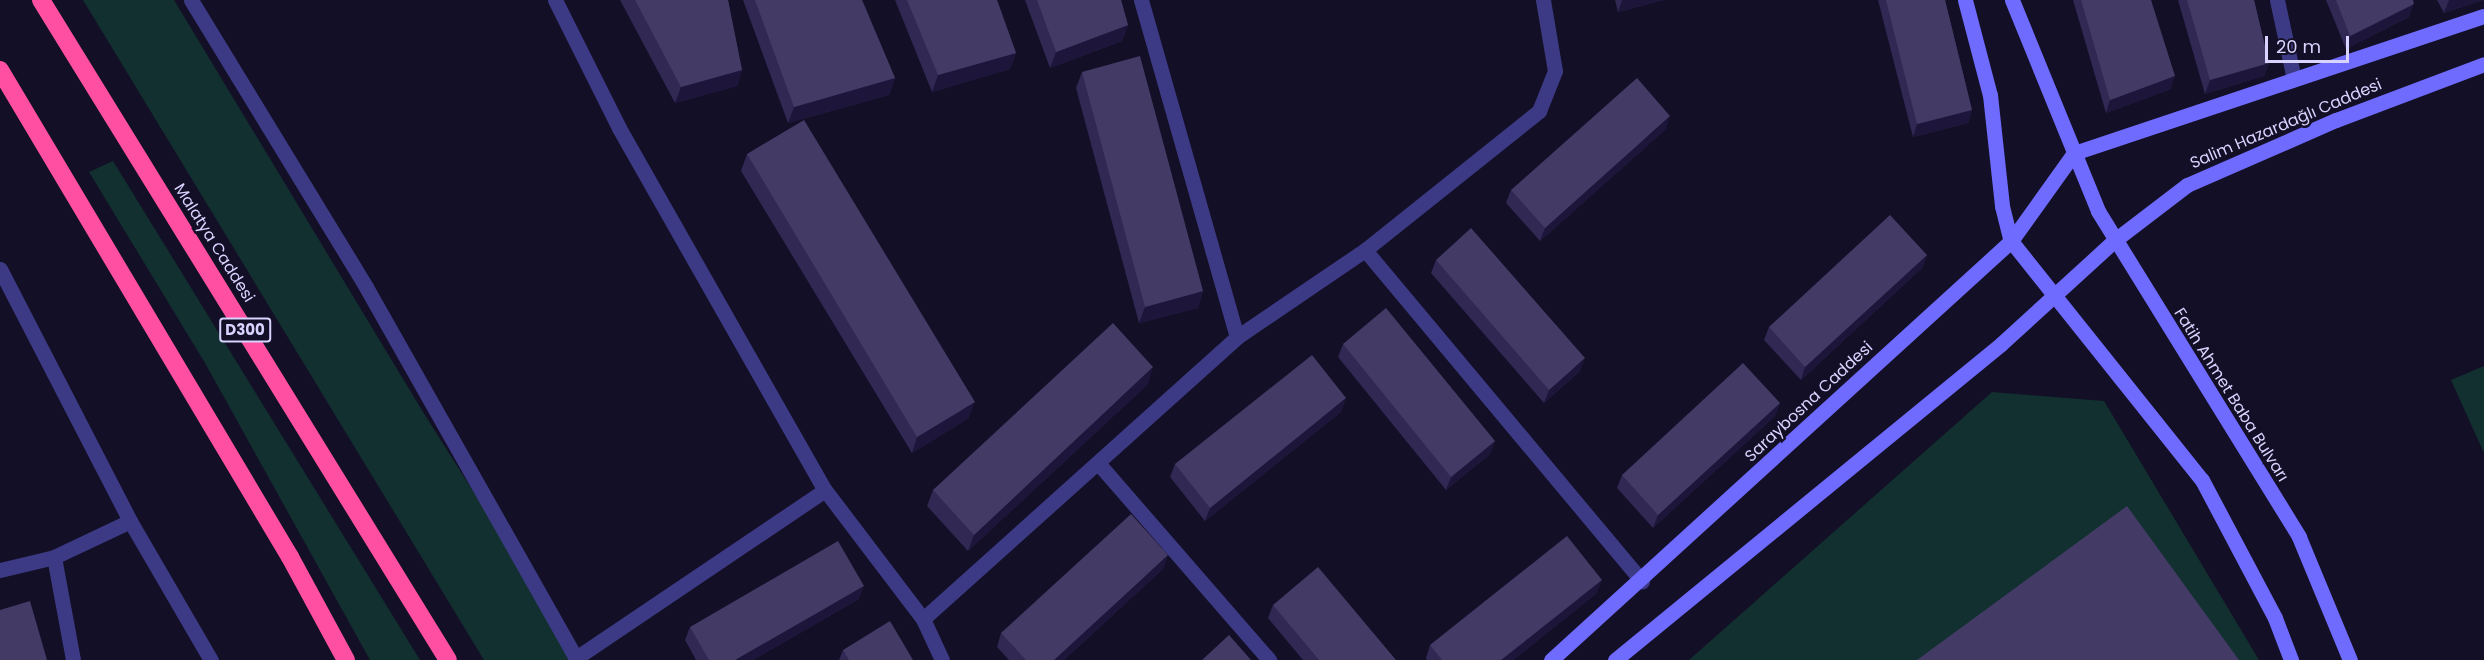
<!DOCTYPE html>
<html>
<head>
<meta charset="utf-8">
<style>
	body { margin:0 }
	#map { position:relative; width:2484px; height:660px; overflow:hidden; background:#130f26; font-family:Poppins,sans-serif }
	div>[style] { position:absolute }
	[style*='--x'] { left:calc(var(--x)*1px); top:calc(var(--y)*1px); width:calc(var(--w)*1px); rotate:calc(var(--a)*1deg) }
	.green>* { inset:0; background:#12302f }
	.street>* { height:15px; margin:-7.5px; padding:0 7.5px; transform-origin:7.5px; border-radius:7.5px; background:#3d3a85 }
	.secondary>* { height:15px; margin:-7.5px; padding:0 7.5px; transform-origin:7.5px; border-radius:7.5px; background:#6f6bff }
	.highway>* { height:18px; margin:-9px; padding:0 9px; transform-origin:9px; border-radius:9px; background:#ff4fa3 }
	.wall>* { inset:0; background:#312854 }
	.shaded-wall>* { inset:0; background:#1d163a }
	.building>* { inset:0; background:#433a66 }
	span { translate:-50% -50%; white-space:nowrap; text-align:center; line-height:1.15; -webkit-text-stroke:5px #130f26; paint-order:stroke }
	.shield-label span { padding:2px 4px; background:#130f26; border:2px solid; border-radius:4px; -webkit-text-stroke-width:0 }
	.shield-label { font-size:15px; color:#d9d4ff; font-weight:700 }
	.street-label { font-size:16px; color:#d9d4ff }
	.scale { position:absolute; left:2265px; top:36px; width:84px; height:27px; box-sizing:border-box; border:3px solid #d9d4ff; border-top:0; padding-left:8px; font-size:18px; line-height:21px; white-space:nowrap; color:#d9d4ff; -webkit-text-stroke:4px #130f26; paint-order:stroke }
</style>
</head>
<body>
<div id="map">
	<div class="green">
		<i style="clip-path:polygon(83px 0,174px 0,423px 412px,580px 660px,484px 660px)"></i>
		<i style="clip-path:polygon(113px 161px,420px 660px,370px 660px,205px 363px,89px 172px)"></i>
		<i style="clip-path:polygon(2484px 366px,2484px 453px,2451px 380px)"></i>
		<i style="clip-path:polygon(1992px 392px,2104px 401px,2259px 660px,1689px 660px)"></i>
	</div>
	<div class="street">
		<i style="--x:191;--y:0;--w:336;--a:58.6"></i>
		<i style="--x:366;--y:287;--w:429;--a:60.5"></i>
		<i style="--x:555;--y:0;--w:143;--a:63.4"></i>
		<i style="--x:619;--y:128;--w:417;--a:60.4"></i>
		<i style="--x:825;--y:490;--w:162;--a:52.8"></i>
		<i style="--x:923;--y:619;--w:45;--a:65.1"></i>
		<i style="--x:1141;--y:0;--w:350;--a:74.1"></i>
		<i style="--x:2277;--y:0;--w:81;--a:77.9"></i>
		<i style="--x:1365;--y:250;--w:432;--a:50.1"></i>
		<i style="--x:0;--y:269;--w:284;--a:62.7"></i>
		<i style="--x:130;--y:521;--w:161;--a:59.8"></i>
		<i style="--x:1098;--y:463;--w:261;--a:49"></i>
		<i style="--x:54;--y:557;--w:105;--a:79.5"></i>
		<i style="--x:0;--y:570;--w:56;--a:-13.5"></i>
		<i style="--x:54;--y:557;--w:84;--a:-25.3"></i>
		<i style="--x:923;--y:619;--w:422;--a:-41.9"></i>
		<i style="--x:1237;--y:337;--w:155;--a:-34.2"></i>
		<i style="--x:1365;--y:250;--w:223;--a:-38.6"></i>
		<i style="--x:1539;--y:111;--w:43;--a:-68.2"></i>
		<i style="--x:1555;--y:71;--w:72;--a:-99.6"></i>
		<i style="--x:576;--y:658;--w:300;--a:-34"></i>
	</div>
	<div class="secondary">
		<i style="--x:1965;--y:0;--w:98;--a:75.3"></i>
		<i style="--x:1990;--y:95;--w:112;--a:83.8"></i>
		<i style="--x:2002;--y:206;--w:36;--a:76"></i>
		<i style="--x:2011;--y:241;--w:306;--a:51.4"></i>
		<i style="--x:2202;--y:480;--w:156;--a:62.1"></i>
		<i style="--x:2275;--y:618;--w:45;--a:69.1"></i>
		<i style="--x:2012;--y:0;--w:228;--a:67.8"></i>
		<i style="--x:2098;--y:211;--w:383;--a:58.3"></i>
		<i style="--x:2299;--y:537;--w:133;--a:67.5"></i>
		<i style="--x:2074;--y:153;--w:432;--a:-18.5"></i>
		<i style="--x:1551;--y:660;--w:622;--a:-42.33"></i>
		<i style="--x:2011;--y:241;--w:108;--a:-54.4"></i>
		<i style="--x:1615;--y:660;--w:499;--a:-39.3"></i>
		<i style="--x:2001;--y:344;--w:154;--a:-42.4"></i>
		<i style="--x:2115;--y:240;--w:91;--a:-37.4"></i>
		<i style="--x:2187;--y:185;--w:163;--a:-23.6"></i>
		<i style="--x:2336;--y:120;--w:158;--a:-20.7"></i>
	</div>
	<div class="highway">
		<i style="--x:41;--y:0;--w:775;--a:58.34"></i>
		<i style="--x:0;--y:70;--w:567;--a:59.23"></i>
		<i style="--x:290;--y:557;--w:117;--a:61.5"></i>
	</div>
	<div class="wall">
		<i style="clip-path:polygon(620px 0,728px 0,742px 70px,737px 86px,675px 103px)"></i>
		<i style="clip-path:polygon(743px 0,862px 0,895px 78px,889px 95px,788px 123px)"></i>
		<i style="clip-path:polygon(895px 0,997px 0,1016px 53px,1010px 69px,932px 92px)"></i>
		<i style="clip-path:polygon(1025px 0,1121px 0,1128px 25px,1122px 41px,1050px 68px)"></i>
		<i style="clip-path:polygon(1615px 0,1664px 0,1618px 12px)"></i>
		<i style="clip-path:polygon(1878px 0,1945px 0,1972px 110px,1968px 123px,1913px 137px)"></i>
		<i style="clip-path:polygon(2073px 0,2151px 0,2171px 89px,2106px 113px)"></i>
		<i style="clip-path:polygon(2178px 0,2254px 0,2269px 63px,2264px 76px,2205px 94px)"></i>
		<i style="clip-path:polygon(2326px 0,2413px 0,2409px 17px,2346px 49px)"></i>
		<i style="clip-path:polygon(2437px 0,2484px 0,2444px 13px)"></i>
		<i style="clip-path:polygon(1082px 72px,1203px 291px,1198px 308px,1139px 323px,1076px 88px)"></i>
		<i style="clip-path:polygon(1666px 129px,1540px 241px,1506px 203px,1511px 190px)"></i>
		<i style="clip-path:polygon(747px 154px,969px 418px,912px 453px,741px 171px)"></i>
		<i style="clip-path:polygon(1927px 255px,1922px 268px,1801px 380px,1764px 340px,1769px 327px)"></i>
		<i style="clip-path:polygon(1436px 260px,1580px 371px,1544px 403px,1431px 273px)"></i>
		<i style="clip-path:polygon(1343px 344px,1495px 441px,1490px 454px,1446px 490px,1338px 357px)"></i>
		<i style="clip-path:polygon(1148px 384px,968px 551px,927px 506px,933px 490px)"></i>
		<i style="clip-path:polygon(1780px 403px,1775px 416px,1653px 528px,1617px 488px,1622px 475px)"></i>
		<i style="clip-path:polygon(1342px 411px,1205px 521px,1170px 477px,1175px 464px)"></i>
		<i style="clip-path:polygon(1164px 568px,1064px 660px,1009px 660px,997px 647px,1001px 633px)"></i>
		<i style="clip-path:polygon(1597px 593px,1513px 660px,1427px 660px,1426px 658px,1430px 645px)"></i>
		<i style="clip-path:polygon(859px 599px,753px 660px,696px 660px,685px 640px,690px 627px)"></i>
		<i style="clip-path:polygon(1273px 605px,1396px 660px,1303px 660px,1268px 618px)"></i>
		<i style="clip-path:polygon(843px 650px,913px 660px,839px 660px)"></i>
	</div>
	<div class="shaded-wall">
		<i style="clip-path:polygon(1622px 0,1664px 0,1618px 12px)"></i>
		<i style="clip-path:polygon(2449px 0,2484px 0,2444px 13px)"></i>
		<i style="clip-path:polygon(2414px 4px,2409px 17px,2346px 49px,2350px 36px)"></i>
		<i style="clip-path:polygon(1128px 25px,1122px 41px,1050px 68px,1056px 52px)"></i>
		<i style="clip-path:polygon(1016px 53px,1010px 69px,932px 92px,938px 75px)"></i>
		<i style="clip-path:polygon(2269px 63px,2264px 76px,2205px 94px,2210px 80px)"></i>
		<i style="clip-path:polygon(742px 70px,737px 86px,675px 103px,681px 87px)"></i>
		<i style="clip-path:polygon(2175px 76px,2171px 89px,2106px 113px,2110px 100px)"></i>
		<i style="clip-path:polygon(895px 78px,889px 95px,788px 123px,794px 107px)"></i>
		<i style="clip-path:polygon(1972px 110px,1968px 123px,1913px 137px,1917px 124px)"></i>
		<i style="clip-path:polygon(1670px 116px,1666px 129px,1540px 241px,1545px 228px)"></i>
		<i style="clip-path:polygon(1927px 255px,1922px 268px,1801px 380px,1805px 367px)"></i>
		<i style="clip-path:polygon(1203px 291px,1198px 308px,1139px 323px,1145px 307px)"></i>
		<i style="clip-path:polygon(1585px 358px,1580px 371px,1544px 403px,1549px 390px)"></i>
		<i style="clip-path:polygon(1153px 367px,1148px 384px,968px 551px,974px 535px)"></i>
		<i style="clip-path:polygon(1346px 398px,1342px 411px,1205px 521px,1210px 508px)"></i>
		<i style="clip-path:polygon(975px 402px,969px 418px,912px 453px,917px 437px)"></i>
		<i style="clip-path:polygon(1780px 403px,1775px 416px,1653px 528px,1658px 515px)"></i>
		<i style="clip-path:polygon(1495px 441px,1490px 454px,1446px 490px,1451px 477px)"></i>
		<i style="clip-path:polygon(1168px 555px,1164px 568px,1064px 660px,1054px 660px)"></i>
		<i style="clip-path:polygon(1602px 580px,1597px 593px,1513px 660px,1501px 660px)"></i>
		<i style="clip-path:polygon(864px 586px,859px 599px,753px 660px,735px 660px)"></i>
	</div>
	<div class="building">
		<i style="clip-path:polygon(635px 0,728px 0,742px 70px,681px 87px)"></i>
		<i style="clip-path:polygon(755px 0,862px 0,895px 78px,794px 107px)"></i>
		<i style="clip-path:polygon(907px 0,997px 0,1016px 53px,938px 75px)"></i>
		<i style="clip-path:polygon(1037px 0,1121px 0,1128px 25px,1056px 52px)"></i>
		<i style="clip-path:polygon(1886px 0,1945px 0,1972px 110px,1917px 124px)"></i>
		<i style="clip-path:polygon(2081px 0,2151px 0,2175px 76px,2110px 100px)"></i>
		<i style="clip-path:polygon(2187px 0,2254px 0,2269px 63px,2210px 80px)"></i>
		<i style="clip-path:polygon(2336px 0,2413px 0,2414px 4px,2350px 36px)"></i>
		<i style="clip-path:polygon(1140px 56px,1203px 291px,1145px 307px,1082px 72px)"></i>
		<i style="clip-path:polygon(1637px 78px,1670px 116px,1545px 228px,1511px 190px)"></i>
		<i style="clip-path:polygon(804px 120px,975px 402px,917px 437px,747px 154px)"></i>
		<i style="clip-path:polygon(1890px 215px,1927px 255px,1805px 367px,1769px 327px)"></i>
		<i style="clip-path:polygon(1471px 228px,1585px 358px,1549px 390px,1436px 260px)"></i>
		<i style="clip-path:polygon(1386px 308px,1495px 441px,1451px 477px,1343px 344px)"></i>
		<i style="clip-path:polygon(1113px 323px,1153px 367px,974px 535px,933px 490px)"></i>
		<i style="clip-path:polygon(1312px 355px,1346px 398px,1210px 508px,1175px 464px)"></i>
		<i style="clip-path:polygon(1743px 363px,1780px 403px,1658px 515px,1622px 475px)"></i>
		<i style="clip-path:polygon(2127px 506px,2239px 660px,1917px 660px)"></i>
		<i style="clip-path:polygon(1131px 514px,1168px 555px,1054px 660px,1026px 660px,1001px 633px)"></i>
		<i style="clip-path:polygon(1567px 536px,1602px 580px,1501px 660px,1442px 660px,1430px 645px)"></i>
		<i style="clip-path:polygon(838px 541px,864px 586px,735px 660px,709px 660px,690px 627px)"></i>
		<i style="clip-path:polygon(1318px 567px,1396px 660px,1319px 660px,1273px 605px)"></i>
		<i style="clip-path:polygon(30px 601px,47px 660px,0 660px,0 610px)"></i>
		<i style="clip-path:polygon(890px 621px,913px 660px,849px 660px,843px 650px)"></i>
		<i style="clip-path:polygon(1229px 635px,1251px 660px,1202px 660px)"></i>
	</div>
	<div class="shield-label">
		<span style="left:245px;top:330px">D300</span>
	</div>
	<div class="street-label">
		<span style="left:2286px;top:124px;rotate:-23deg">Salim Hazardağlı Caddesi</span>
		<span style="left:214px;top:243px;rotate:58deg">Malatya Caddesi</span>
		<span style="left:2231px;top:395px;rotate:58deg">Fatih Ahmet Baba Bulvarı</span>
		<span style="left:1809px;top:402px;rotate:-43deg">Saraybosna Caddesi</span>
	</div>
	<div class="scale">20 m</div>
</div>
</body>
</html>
